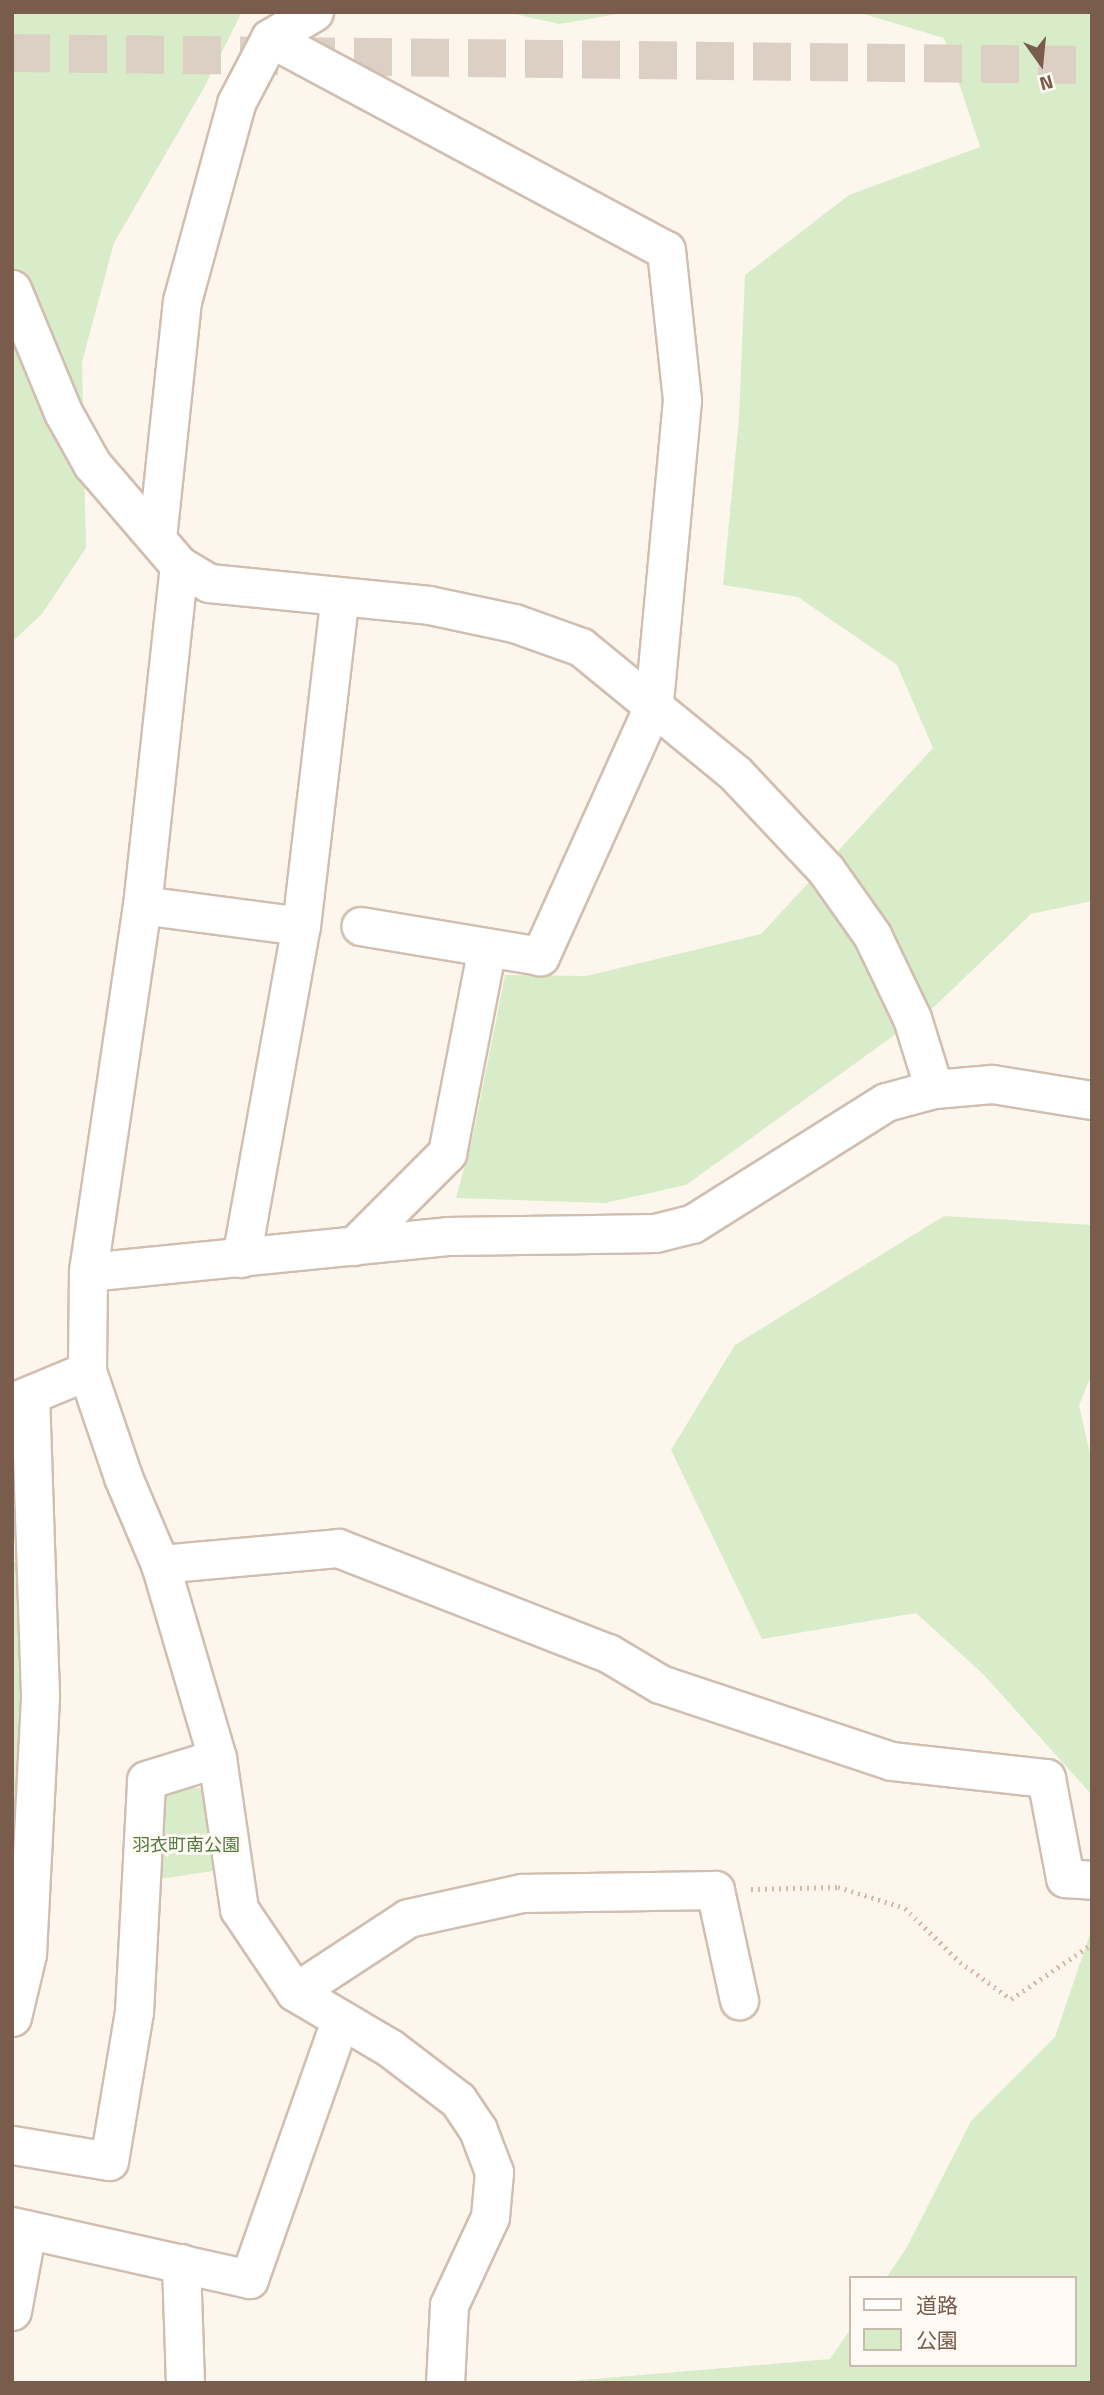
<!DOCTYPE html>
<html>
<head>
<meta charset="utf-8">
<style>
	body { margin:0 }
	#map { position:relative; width:1104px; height:2395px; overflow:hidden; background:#fdf6ec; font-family:"Titillium Web","Noto Sans JP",sans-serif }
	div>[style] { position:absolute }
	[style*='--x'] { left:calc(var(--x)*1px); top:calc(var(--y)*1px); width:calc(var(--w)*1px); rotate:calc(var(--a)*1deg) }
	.green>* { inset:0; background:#d8ecc9 }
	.highway-tunnel>* { height:38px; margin-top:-19px; transform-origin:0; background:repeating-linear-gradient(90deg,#dcd0c4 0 38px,transparent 0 57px) }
	.path>* { height:4.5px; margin-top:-2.25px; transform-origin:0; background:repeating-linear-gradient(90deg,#d9b8a5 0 2px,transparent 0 7px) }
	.roads { filter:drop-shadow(2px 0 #d1beb0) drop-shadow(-2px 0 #d1beb0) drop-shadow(0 2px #d1beb0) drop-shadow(0 -2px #d1beb0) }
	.minor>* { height:37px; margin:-18.5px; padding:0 18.5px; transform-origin:18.5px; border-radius:18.5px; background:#fff }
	span { translate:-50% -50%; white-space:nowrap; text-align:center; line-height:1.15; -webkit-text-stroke:6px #fffaf3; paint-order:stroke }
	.park-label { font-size:18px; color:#537a41 }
	.frame { position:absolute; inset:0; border:14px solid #7a5c4d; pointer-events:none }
	.legend { position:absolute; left:849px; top:2276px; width:228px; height:91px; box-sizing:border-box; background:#fffaf3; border:2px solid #cabbb1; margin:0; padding:9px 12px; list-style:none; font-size:21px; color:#7a5c4d }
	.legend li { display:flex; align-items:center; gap:14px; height:35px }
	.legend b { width:35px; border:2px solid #cabbb1 }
	.north { position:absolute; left:1006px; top:28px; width:70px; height:70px; -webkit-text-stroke:5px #fffaf3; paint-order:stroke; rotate:165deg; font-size:19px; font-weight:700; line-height:28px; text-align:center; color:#7a5c4d }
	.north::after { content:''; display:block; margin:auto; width:24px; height:32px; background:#7a5c4d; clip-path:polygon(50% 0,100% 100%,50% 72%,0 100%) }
</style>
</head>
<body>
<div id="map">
	<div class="green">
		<i style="clip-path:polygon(12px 12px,242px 12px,205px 86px,114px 243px,82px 362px,86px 548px,42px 614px,12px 642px)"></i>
		<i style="clip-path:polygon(506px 12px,630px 12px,559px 24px)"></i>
		<i style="clip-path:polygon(857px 12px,1092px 12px,1092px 901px,1031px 914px,935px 1006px,686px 1185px,605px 1203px,456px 1198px,473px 1135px,505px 975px,586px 976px,761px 934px,933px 748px,897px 665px,798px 597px,723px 585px,739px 418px,745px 275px,849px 195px,980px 147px,944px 38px)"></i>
		<i style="clip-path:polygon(944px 1216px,1092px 1225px,1092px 1374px,1079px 1405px,1092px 1462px,1092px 1795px,983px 1674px,916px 1613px,762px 1639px,671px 1450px,735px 1345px)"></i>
		<i style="clip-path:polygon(12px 1562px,22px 1562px,22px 1774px,12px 1897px)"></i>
		<i style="clip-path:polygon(185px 1788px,208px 1788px,220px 1870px,153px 1880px,160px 1794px)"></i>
		<i style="clip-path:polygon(1092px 1928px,1092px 2383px,548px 2383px,830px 2359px,850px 2330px,850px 2365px,1074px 2365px,1074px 2278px,886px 2278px,907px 2247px,971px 2121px,1055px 2037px)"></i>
	</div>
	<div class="highway-tunnel">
		<i style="--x:12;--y:53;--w:1080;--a:0.64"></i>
	</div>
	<div class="path">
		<i style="--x:751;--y:1889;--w:87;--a:-1.3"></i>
		<i style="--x:838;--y:1887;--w:70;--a:17.4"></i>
		<i style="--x:905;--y:1908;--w:77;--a:44.5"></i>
		<i style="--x:960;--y:1962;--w:63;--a:36"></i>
		<i style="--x:1011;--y:1999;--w:98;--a:-34.2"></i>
	</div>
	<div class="roads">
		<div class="minor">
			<i style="--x:270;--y:38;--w:449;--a:28.2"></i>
			<i style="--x:666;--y:250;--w:151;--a:83.9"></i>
			<i style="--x:682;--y:400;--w:305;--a:95.3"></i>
			<i style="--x:654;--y:704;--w:277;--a:114.3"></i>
			<i style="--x:540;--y:956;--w:182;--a:-170.5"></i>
			<i style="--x:12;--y:289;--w:133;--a:67.5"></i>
			<i style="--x:63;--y:412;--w:60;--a:60.9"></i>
			<i style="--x:92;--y:464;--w:133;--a:49.3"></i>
			<i style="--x:179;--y:565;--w:35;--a:31"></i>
			<i style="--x:209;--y:583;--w:221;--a:5.7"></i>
			<i style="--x:429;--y:605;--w:87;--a:12"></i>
			<i style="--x:514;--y:623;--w:71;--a:19.7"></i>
			<i style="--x:581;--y:647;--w:199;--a:39.3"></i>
			<i style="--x:735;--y:773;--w:133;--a:46.8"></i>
			<i style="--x:826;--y:870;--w:80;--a:54.7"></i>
			<i style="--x:872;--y:935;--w:92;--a:64.3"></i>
			<i style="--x:912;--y:1018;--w:74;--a:72.8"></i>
			<i style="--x:157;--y:538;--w:238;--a:-84"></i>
			<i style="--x:182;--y:301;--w:205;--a:-74.7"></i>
			<i style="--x:236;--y:103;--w:73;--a:-62.4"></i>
			<i style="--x:270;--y:38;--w:51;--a:-30.6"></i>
			<i style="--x:179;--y:565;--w:342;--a:96.2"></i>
			<i style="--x:142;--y:905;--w:371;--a:98.4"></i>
			<i style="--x:88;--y:1272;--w:99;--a:90.6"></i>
			<i style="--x:87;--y:1371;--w:112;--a:71.2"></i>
			<i style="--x:123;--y:1477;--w:95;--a:67"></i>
			<i style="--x:160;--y:1564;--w:202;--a:73.6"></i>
			<i style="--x:217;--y:1758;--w:153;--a:81.7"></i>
			<i style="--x:239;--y:1909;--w:100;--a:56"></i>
			<i style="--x:295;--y:1992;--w:110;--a:30.5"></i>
			<i style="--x:390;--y:2048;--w:86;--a:37.4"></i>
			<i style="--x:458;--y:2100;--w:36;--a:56"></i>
			<i style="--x:478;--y:2130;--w:45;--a:69.1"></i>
			<i style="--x:494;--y:2172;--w:45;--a:95.1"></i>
			<i style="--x:490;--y:2217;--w:97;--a:115"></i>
			<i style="--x:449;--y:2305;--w:78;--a:92.9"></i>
			<i style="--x:142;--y:905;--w:160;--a:7.5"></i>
			<i style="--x:354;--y:1246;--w:132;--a:-45"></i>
			<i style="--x:447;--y:1153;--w:209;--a:-79"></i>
			<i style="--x:241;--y:1258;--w:337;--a:-79.8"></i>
			<i style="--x:301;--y:926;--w:332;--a:-83.3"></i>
			<i style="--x:88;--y:1272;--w:361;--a:-5.7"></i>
			<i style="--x:447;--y:1236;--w:208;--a:-0.8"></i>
			<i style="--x:655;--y:1233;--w:38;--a:-14"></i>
			<i style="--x:692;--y:1224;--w:229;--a:-32.2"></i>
			<i style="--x:886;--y:1102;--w:50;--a:-15.2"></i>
			<i style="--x:934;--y:1089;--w:58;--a:-4.9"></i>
			<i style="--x:992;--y:1084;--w:101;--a:9.1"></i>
			<i style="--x:12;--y:1402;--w:81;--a:-22.5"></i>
			<i style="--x:160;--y:1564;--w:179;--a:-5.1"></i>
			<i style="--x:338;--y:1548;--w:290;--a:21.3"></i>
			<i style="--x:608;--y:1653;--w:61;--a:30.8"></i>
			<i style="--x:660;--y:1684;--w:243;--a:18.4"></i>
			<i style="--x:891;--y:1761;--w:156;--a:6.3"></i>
			<i style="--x:1046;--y:1778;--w:102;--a:79.2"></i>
			<i style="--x:1065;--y:1878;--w:27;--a:4"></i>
			<i style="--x:295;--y:1992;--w:135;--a:-33.2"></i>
			<i style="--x:408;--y:1918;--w:117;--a:-12.4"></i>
			<i style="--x:522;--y:1893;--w:193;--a:-0.9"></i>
			<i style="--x:715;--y:1890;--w:113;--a:77.7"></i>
			<i style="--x:12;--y:2017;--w:65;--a:-76.6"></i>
			<i style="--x:27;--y:1954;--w:259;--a:-87.1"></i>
			<i style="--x:40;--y:1695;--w:299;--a:-91.9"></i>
			<i style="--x:12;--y:2145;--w:98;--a:9.4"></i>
			<i style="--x:109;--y:2161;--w:151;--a:-80.5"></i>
			<i style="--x:134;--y:2012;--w:232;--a:-87"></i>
			<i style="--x:146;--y:1780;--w:74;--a:-17.2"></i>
			<i style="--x:12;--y:2226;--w:243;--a:12.6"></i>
			<i style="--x:249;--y:2279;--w:275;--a:-70.6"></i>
			<i style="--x:181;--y:2263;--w:120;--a:88.1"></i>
			<i style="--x:12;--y:2311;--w:83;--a:-79.6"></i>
		</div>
	</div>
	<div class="park-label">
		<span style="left:186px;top:1845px">羽衣町南公園</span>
	</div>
	<div class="frame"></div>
	<ul class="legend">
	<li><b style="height:9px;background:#fff"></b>道路</li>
	<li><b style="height:19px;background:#d8ecc9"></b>公園</li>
	</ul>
	<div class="north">N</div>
</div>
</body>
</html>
